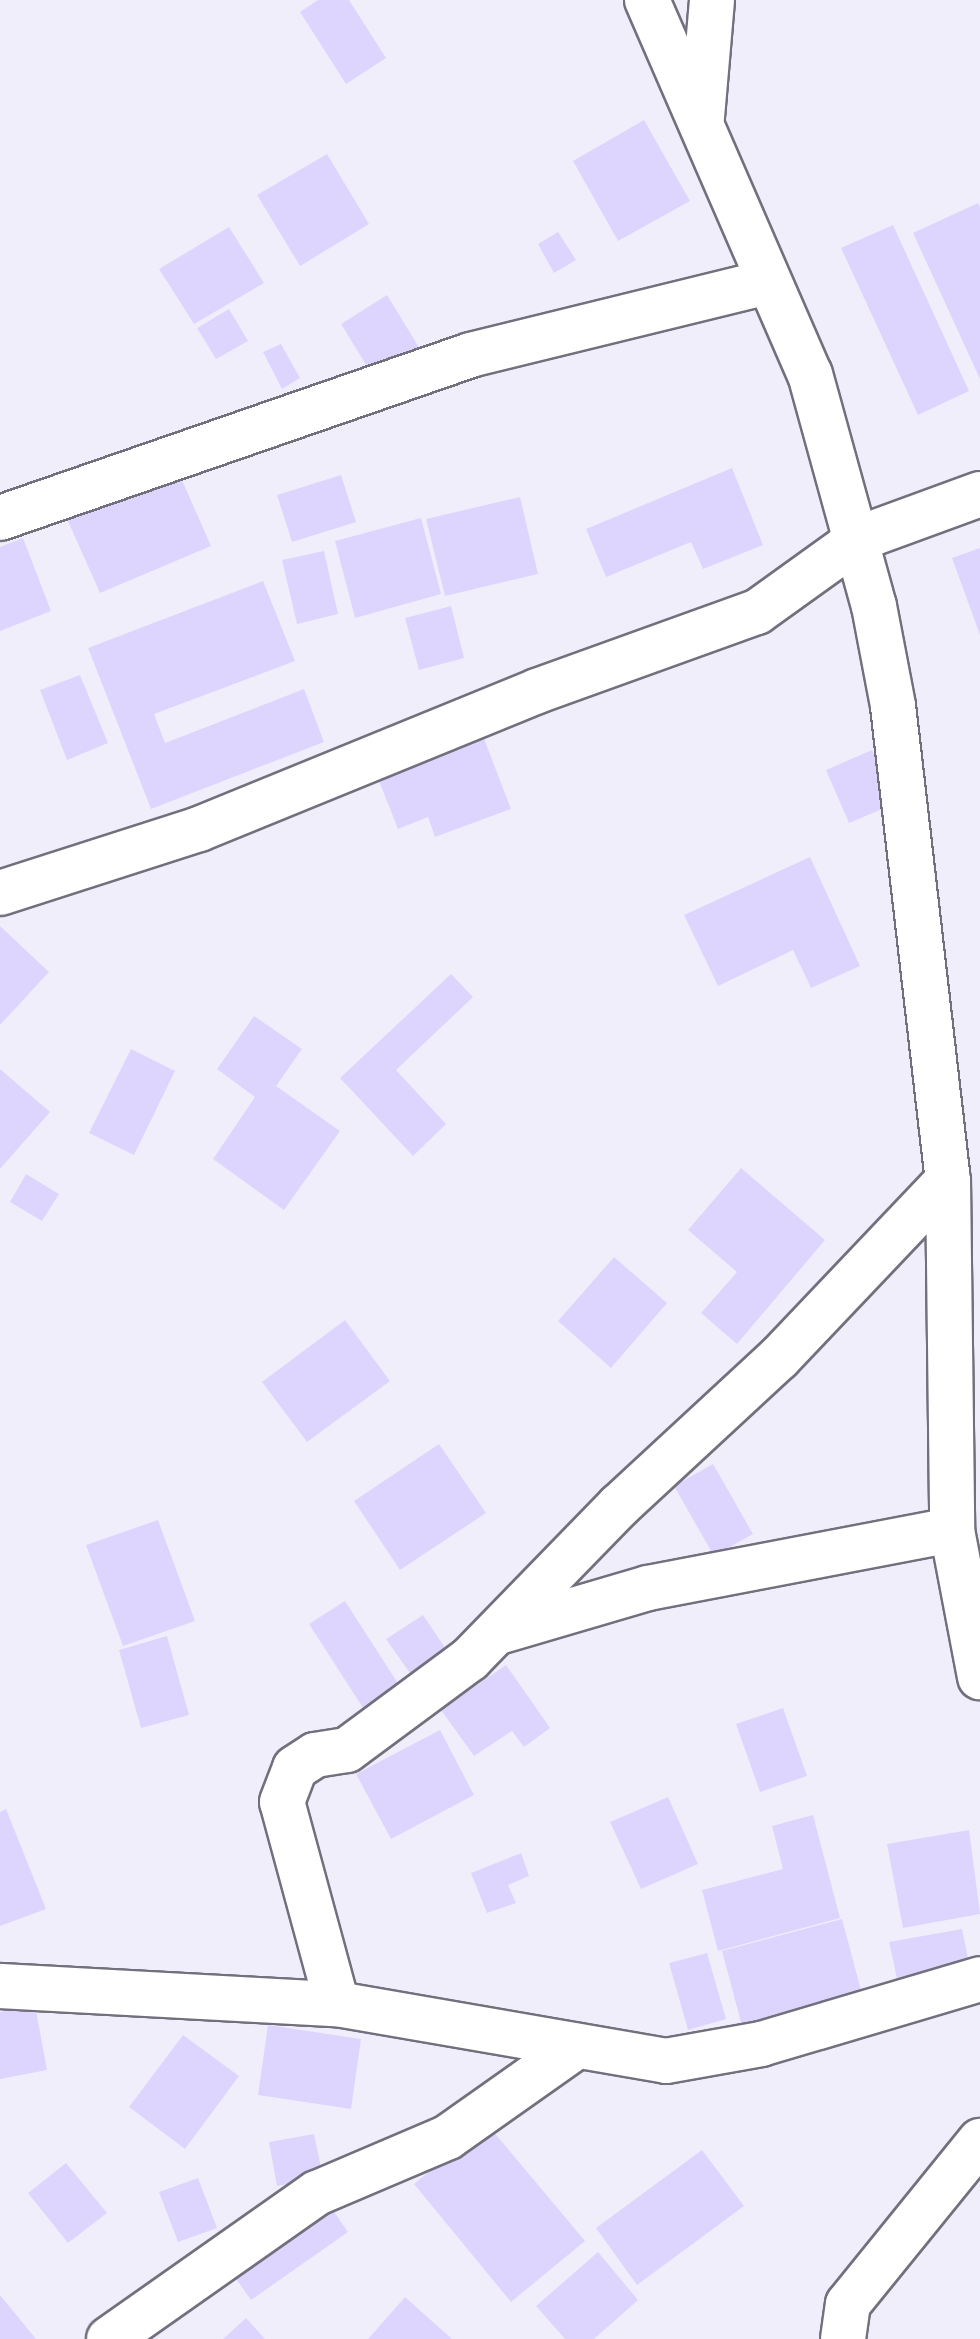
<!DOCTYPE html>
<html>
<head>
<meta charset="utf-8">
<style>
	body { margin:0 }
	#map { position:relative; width:980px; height:2339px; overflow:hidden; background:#f1eefc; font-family:"DM Sans",sans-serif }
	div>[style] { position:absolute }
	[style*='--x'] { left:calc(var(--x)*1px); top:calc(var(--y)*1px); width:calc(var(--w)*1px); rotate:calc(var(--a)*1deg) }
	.building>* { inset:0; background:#ded5ff }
	.roads { filter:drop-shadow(2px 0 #72707c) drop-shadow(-2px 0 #72707c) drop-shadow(0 2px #72707c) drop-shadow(0 -2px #72707c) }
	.street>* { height:44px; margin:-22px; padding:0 22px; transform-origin:22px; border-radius:22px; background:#fff }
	span { translate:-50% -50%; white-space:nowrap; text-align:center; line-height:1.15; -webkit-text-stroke:6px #fff; paint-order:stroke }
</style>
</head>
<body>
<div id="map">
	<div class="building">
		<i style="clip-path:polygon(318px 0,349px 0,386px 58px,346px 84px,300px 12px)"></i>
		<i style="clip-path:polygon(644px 120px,690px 201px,618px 241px,573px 161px)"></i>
		<i style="clip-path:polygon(327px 154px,369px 224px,300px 266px,257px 195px)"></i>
		<i style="clip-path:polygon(978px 203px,980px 207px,980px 379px,913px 233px)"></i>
		<i style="clip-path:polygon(893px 225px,969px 391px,918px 415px,841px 248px)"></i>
		<i style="clip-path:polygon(229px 227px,264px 283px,194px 324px,159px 269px)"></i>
		<i style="clip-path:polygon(558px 232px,576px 260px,554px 273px,538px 244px)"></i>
		<i style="clip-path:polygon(387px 295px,420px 349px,373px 376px,341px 324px)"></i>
		<i style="clip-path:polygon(229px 309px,248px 341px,216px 359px,197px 328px)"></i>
		<i style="clip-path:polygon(281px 344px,300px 378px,282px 389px,263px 352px)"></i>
		<i style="clip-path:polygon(732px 468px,763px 545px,703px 569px,691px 542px,606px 577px,586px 529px)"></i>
		<i style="clip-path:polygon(178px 471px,211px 546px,100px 593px,67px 519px)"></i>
		<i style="clip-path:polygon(341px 475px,356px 522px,292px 542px,277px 495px)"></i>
		<i style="clip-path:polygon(520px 497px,538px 574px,445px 596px,426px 519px)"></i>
		<i style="clip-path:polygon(421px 518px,441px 594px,355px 618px,335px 541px)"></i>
		<i style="clip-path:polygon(23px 538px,51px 611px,0 631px,0 547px)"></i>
		<i style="clip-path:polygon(980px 548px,980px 635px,952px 558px)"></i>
		<i style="clip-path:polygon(324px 551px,338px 614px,297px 624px,282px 560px)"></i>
		<i style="clip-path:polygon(263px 581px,295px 661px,154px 714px,165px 743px,304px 689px,324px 742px,151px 809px,88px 648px)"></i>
		<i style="clip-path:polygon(451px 606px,464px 658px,419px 670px,405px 618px)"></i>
		<i style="clip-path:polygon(80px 675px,108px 743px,67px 760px,40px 690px)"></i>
		<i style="clip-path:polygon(483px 736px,511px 809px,435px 837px,428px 817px,398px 829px,377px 776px)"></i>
		<i style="clip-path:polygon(872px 750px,894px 804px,849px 823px,826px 770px)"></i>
		<i style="clip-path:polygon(810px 857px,860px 966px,811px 988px,793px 950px,718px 986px,684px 915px)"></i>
		<i style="clip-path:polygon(0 926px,49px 972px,0 1025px)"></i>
		<i style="clip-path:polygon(451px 974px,473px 997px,396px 1070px,446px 1124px,413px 1156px,340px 1078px)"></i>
		<i style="clip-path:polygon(254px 1016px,302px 1049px,276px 1086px,340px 1131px,284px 1210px,213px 1159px,255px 1097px,217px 1069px)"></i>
		<i style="clip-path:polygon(131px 1049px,175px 1071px,134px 1155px,89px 1133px)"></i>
		<i style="clip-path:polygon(0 1069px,50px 1112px,0 1169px)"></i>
		<i style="clip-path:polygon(741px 1168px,825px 1240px,737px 1344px,701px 1313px,737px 1272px,688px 1230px)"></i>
		<i style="clip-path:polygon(26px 1174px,59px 1194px,42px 1221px,10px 1202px)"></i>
		<i style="clip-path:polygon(614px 1257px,667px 1303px,611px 1368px,558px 1321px)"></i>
		<i style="clip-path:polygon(345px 1320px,390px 1381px,307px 1442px,262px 1382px)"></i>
		<i style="clip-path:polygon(439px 1444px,486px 1513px,400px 1570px,354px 1501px)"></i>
		<i style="clip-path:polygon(713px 1464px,753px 1534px,714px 1556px,674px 1486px)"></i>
		<i style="clip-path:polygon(158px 1520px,195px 1621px,123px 1646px,86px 1545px)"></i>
		<i style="clip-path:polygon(345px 1601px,401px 1688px,365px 1711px,309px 1624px)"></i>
		<i style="clip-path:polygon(423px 1615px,448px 1652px,412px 1676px,386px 1639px)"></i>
		<i style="clip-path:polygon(167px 1636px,189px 1715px,141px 1728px,119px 1650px)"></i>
		<i style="clip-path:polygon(506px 1665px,550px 1728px,524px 1747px,512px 1731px,474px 1756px,441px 1710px)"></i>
		<i style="clip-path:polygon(783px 1708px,807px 1776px,760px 1792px,736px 1724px)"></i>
		<i style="clip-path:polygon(440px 1730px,474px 1795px,391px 1839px,356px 1774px)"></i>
		<i style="clip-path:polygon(668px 1797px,698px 1864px,641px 1889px,610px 1822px)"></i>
		<i style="clip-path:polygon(6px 1809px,46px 1909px,0 1926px,0 1812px)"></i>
		<i style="clip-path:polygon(813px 1815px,840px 1918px,718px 1951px,702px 1890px,783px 1869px,772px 1826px)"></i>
		<i style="clip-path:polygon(969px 1830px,980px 1914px,903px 1928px,887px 1844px)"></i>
		<i style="clip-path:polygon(521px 1853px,529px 1876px,508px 1885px,516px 1903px,487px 1913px,471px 1873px)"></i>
		<i style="clip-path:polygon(842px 1919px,862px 1994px,742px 2026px,722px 1951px)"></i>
		<i style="clip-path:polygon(962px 1929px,970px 1968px,898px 1983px,889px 1942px)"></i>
		<i style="clip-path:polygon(707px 1953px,726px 2019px,688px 2030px,669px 1963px)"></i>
		<i style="clip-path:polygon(35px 2005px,47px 2070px,0 2079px,0 2012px)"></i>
		<i style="clip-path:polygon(268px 2025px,361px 2039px,351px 2109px,258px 2095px)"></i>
		<i style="clip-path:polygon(183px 2035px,239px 2076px,185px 2149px,129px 2107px)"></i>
		<i style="clip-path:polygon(487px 2124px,585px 2241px,511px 2302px,414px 2184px)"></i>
		<i style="clip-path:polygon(314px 2134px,323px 2177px,277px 2186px,269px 2142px)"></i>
		<i style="clip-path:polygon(702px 2150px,744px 2206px,637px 2285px,596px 2228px)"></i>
		<i style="clip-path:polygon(66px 2163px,107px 2213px,68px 2243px,28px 2193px)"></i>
		<i style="clip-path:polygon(198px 2178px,217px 2228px,178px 2242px,159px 2192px)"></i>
		<i style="clip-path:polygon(324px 2197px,348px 2232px,251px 2300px,226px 2265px)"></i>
		<i style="clip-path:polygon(598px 2252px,638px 2300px,594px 2339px,565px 2339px,536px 2306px)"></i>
		<i style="clip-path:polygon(0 2295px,36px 2339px,0 2339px)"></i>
		<i style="clip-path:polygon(405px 2297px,452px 2339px,368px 2339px)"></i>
		<i style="clip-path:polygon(246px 2318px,265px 2339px,223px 2339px)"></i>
	</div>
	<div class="roads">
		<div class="street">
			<i style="--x:647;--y:0;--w:408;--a:66.5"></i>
			<i style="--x:810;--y:374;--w:241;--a:74.6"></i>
			<i style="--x:874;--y:606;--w:102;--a:79.2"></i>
			<i style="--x:893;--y:706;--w:477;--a:83.4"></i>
			<i style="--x:948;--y:1180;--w:350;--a:89.3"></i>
			<i style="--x:952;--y:1530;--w:150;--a:79.2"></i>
			<i style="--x:702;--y:117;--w:117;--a:-85.1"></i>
			<i style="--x:0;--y:518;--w:497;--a:-19.1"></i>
			<i style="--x:470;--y:355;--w:306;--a:-13.8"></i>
			<i style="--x:0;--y:893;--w:209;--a:-17.8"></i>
			<i style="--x:199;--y:829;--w:365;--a:-22.2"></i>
			<i style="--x:537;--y:691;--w:234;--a:-19.8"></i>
			<i style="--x:757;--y:612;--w:127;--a:-35.7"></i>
			<i style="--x:860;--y:538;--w:128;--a:-20.1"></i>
			<i style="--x:502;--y:1631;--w:152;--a:-16.4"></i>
			<i style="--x:648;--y:1588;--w:309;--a:-10.8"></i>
			<i style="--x:0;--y:1986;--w:337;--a:3.1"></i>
			<i style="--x:337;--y:2004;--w:334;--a:9.8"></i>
			<i style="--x:666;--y:2061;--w:97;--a:-10.1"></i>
			<i style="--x:761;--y:2044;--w:228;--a:-16.5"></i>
			<i style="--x:337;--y:2004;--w:209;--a:-105.2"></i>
			<i style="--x:282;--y:1802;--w:36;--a:-69"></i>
			<i style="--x:295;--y:1768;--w:24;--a:-33"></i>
			<i style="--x:315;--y:1755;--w:32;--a:-9"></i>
			<i style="--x:347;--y:1750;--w:153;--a:-36.5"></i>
			<i style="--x:470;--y:1659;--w:214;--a:-45.8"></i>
			<i style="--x:619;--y:1506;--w:218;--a:-42.8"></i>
			<i style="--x:779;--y:1358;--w:245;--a:-46.5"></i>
			<i style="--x:109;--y:2339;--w:254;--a:-35.1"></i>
			<i style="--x:317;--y:2193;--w:142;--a:-23.1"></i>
			<i style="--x:448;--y:2137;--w:158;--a:-35.2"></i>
			<i style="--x:843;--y:2339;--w:35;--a:-82"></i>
			<i style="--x:848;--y:2304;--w:210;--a:-51"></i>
		</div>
	</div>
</div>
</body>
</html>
